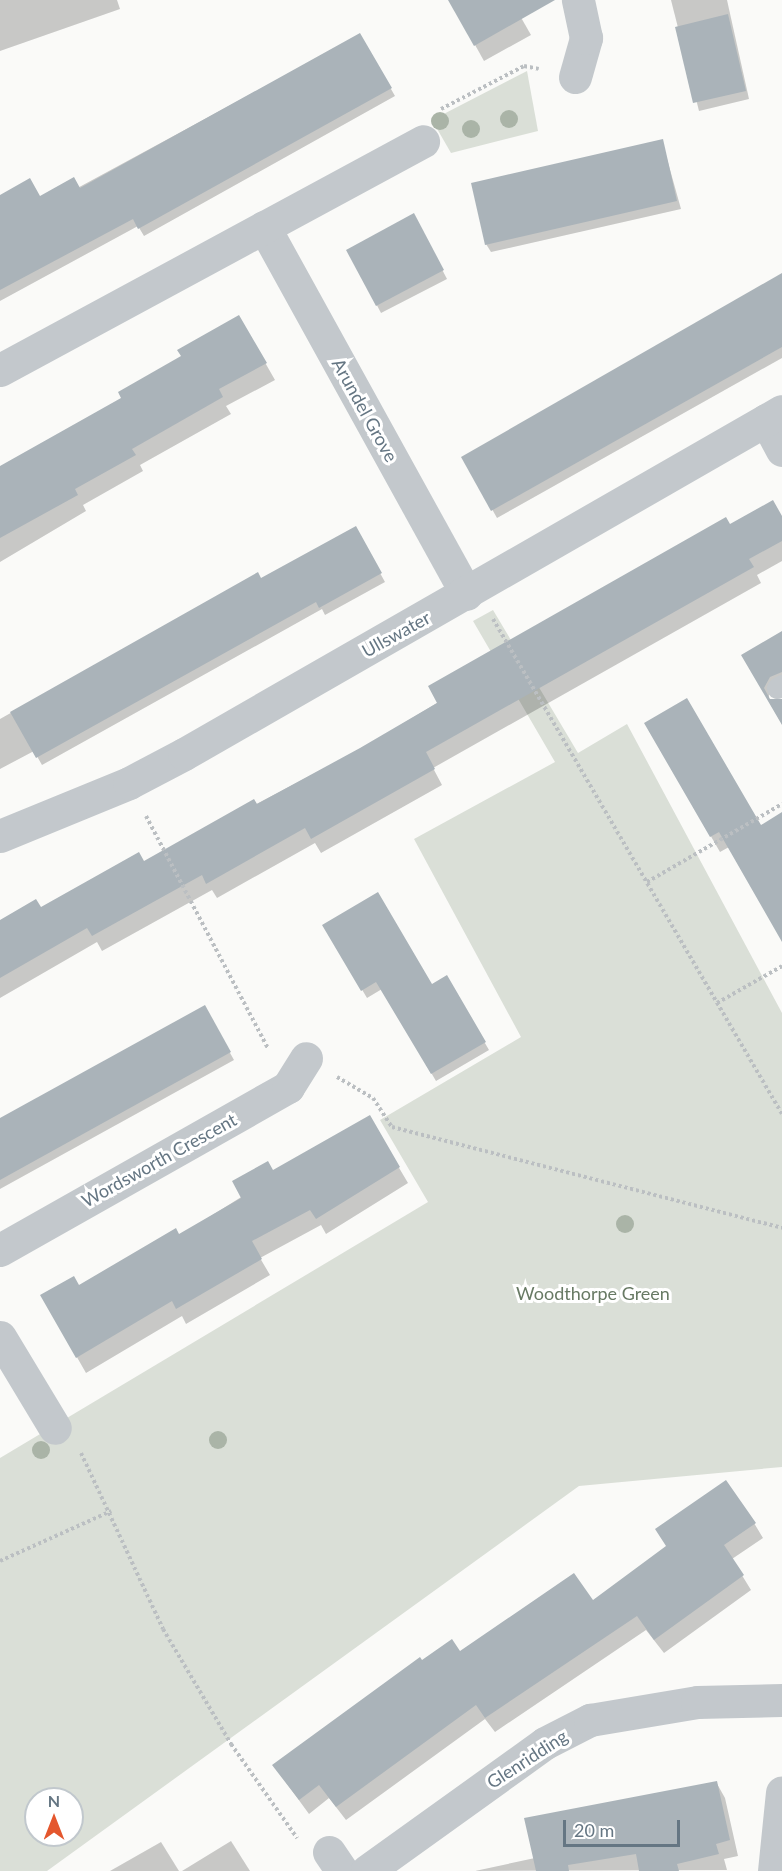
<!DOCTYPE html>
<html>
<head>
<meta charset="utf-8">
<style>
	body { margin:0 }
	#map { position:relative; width:782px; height:1871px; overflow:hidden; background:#fafaf8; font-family:Lato,sans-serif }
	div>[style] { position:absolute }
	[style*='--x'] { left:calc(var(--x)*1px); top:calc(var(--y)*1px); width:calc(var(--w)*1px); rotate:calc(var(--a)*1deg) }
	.green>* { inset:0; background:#dadfd7 }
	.shadow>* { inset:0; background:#0003 }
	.building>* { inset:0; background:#aab3b9 }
	.path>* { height:4px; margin-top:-2px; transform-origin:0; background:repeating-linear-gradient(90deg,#bbbfc2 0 3px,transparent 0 6px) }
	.lane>* { height:21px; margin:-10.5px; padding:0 10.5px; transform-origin:10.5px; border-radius:10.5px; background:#c3c8cc }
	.street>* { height:33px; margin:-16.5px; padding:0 16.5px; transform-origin:16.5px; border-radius:16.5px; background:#c3c8cc }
	.trees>* { width:18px; height:18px; margin:-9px; border-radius:50%; background:#aab4a7 }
	span { translate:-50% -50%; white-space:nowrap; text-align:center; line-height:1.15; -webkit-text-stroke:6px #fff; paint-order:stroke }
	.street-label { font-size:18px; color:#657683 }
	.park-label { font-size:18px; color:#687a64 }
	.north { position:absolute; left:24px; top:1787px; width:60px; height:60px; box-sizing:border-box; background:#fff; border:2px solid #c1c8cd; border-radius:50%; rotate:0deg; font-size:16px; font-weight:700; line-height:24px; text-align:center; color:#657683 }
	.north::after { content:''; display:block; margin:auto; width:21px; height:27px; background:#e4572e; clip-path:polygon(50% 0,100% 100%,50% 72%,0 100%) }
	.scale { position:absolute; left:563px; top:1820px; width:117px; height:27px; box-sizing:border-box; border:3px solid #657683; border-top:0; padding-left:8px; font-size:18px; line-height:21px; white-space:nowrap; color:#657683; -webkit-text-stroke:4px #fff; paint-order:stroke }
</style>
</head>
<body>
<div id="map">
	<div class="green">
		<i style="clip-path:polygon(527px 71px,538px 131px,451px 153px,432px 120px)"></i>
		<i style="clip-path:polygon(evenodd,493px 610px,578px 753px,627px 724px,782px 1013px,782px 1467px,579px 1486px,47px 1871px,0 1871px,0 1458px,428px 1202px,380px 1120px,521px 1037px,414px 839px,555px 762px,473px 621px,493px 610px,36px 1799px,72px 1799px,72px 1835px,36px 1835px,36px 1799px)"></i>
	</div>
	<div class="shadow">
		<i style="clip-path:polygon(0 0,117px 0,120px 9px,0 51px)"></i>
		<i style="clip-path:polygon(450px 0,511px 0,531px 35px,484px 61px)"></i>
		<i style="clip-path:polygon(671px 0,727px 0,749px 99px,699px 111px)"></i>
		<i style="clip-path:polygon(360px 35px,395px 96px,144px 236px,138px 226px,0 301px,0 230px)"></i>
		<i style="clip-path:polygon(662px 141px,681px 209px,491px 252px,486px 244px)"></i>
		<i style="clip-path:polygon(418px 223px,447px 279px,381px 313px,348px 250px)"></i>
		<i style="clip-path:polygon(782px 275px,782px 358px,497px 518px,463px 457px)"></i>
		<i style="clip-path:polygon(239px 317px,275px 380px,226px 406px,231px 414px,140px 465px,143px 471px,83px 505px,86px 511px,0 562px,0 476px,123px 399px)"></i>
		<i style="clip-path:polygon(782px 519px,782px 561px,757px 575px,761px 583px,433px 768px,442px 785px,321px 853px,315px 843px,217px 898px,212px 890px,102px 951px,97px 942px,0 998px,0 921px,40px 909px,144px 863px,361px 749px,729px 526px)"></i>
		<i style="clip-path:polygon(355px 528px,385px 582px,325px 615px,322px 609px,42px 765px,34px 751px,0 769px,0 719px,257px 574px,261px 580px)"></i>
		<i style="clip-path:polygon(782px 633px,782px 683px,769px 690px,769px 700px,782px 701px,782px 724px,747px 663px)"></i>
		<i style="clip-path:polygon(646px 724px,782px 844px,782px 939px,729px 847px,720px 852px)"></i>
		<i style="clip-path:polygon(324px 925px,432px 986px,447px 978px,489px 1050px,436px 1081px,382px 989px,367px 998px)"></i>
		<i style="clip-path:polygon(204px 1007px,234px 1060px,0 1189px,0 1120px)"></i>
		<i style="clip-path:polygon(369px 1117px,408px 1183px,326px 1234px,321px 1225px,260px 1258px,270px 1275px,186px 1324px,182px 1316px,86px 1373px,42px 1296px,78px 1287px,179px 1236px)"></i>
		<i style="clip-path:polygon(754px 1523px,763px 1538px,732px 1559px,751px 1590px,664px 1653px,646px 1630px,495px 1732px,485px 1719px,346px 1820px,329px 1798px,309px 1814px,274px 1766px,422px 1662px,460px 1653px,593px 1602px)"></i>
		<i style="clip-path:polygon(716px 1782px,725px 1798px,738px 1856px,724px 1859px,727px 1870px,475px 1871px,535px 1858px)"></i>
		<i style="clip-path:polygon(231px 1841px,250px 1871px,182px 1871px)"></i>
		<i style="clip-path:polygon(161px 1842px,179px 1871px,110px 1871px)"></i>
	</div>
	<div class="building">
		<i style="clip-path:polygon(448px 0,555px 0,474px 46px)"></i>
		<i style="clip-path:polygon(728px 14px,746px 91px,693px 103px,675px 27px)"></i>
		<i style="clip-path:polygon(360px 33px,392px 88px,138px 229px,133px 219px,0 290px,0 195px,30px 178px,40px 196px,74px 177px,80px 188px)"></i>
		<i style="clip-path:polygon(663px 139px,677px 201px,485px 245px,471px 183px)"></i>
		<i style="clip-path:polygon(414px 213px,444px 270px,376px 306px,346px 250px)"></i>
		<i style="clip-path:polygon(782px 273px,782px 347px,491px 511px,461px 457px)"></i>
		<i style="clip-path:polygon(239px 315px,267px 363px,219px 389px,223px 397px,132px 449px,136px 455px,75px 489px,78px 495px,0 538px,0 466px,121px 398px,118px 392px,181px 356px,177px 350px)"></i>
		<i style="clip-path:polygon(773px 500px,782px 516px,782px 541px,749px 559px,754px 567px,426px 752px,435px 769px,311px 839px,305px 828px,206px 884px,202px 875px,92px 936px,87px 928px,0 978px,0 920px,36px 899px,41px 907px,139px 852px,144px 861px,254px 799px,257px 804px,360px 748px,437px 703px,428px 686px,726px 517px,730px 524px)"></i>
		<i style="clip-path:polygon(356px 526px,382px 573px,319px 608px,316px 602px,36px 758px,10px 712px,258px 572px,261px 578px)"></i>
		<i style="clip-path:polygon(782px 631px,782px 672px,770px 677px,764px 688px,770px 699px,782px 699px,782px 725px,741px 655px)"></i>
		<i style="clip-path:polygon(687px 698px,761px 825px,782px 812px,782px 942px,719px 832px,710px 837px,644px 723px)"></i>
		<i style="clip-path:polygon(378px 892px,432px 984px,447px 975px,486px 1042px,431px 1074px,376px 982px,361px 991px,322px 925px)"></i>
		<i style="clip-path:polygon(205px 1005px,231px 1052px,0 1180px,0 1118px)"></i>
		<i style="clip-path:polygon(370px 1115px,400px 1167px,316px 1219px,310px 1210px,252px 1241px,262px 1259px,176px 1309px,172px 1301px,76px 1358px,40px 1295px,74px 1276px,79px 1285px,176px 1228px,179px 1234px,241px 1198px,232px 1181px,268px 1161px,273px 1170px)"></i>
		<i style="clip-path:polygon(726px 1480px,756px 1523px,724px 1545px,744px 1575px,654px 1640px,637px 1616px,485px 1718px,476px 1705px,336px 1807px,319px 1785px,299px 1800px,272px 1765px,420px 1657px,422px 1660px,452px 1639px,460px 1651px,574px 1573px,593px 1600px,666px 1546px,655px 1529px)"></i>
		<i style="clip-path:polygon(717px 1781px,730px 1840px,716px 1844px,719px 1854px,677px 1864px,679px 1871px,639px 1871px,636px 1854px,568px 1865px,569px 1871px,536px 1871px,524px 1818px)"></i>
	</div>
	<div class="path">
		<i style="--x:441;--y:109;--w:93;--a:-27.4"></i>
		<i style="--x:524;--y:66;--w:15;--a:11"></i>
		<i style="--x:493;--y:619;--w:573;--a:59.72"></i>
		<i style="--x:146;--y:816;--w:262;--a:62.3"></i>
		<i style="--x:647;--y:882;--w:156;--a:-30"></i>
		<i style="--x:717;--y:1003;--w:75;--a:-29.6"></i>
		<i style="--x:337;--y:1077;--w:42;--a:30.3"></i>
		<i style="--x:373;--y:1098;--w:35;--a:57"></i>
		<i style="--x:392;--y:1127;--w:403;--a:14.5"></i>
		<i style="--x:81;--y:1453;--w:194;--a:65"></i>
		<i style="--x:163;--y:1629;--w:134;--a:59.4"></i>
		<i style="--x:231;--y:1744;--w:115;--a:54.9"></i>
		<i style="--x:0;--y:1561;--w:122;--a:-24.2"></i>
	</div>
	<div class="lane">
		<i style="--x:777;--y:688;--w:6;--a:-31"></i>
	</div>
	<div class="street">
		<i style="--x:575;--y:77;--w:41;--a:-74.2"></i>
		<i style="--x:586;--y:38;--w:39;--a:-102"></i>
		<i style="--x:264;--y:227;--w:419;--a:61.1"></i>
		<i style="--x:0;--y:370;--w:481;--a:-28.4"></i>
		<i style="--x:766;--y:420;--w:34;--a:62"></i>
		<i style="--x:0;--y:836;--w:139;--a:-22.3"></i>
		<i style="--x:129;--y:783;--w:62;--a:-27.8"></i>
		<i style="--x:184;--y:754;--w:689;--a:-29.84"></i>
		<i style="--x:0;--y:1250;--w:331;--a:-29.5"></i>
		<i style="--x:288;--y:1087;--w:34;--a:-58"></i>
		<i style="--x:0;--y:1337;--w:106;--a:58.9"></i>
		<i style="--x:329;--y:1852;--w:23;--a:56"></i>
		<i style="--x:367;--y:1871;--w:219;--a:-35.7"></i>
		<i style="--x:545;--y:1743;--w:51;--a:-27.1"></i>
		<i style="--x:590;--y:1720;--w:109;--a:-9.5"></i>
		<i style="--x:697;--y:1702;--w:85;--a:-1.3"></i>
		<i style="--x:774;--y:1871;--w:79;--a:-84.2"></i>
	</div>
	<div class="trees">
		<i style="left:509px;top:119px"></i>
		<i style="left:440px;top:121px"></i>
		<i style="left:471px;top:129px"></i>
		<i style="left:625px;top:1224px"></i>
		<i style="left:218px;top:1440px"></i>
		<i style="left:41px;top:1450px"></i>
	</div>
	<div class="street-label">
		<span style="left:365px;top:410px;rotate:61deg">Arundel Grove</span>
		<span style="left:396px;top:634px;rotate:-29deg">Ullswater</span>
		<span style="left:159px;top:1160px;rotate:-29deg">Wordsworth Crescent</span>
		<span style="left:527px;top:1759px;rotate:-33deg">Glenridding</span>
	</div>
	<div class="park-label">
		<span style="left:593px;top:1293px">Woodthorpe Green</span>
	</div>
	<div class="north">N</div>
	<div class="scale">20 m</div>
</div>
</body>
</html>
